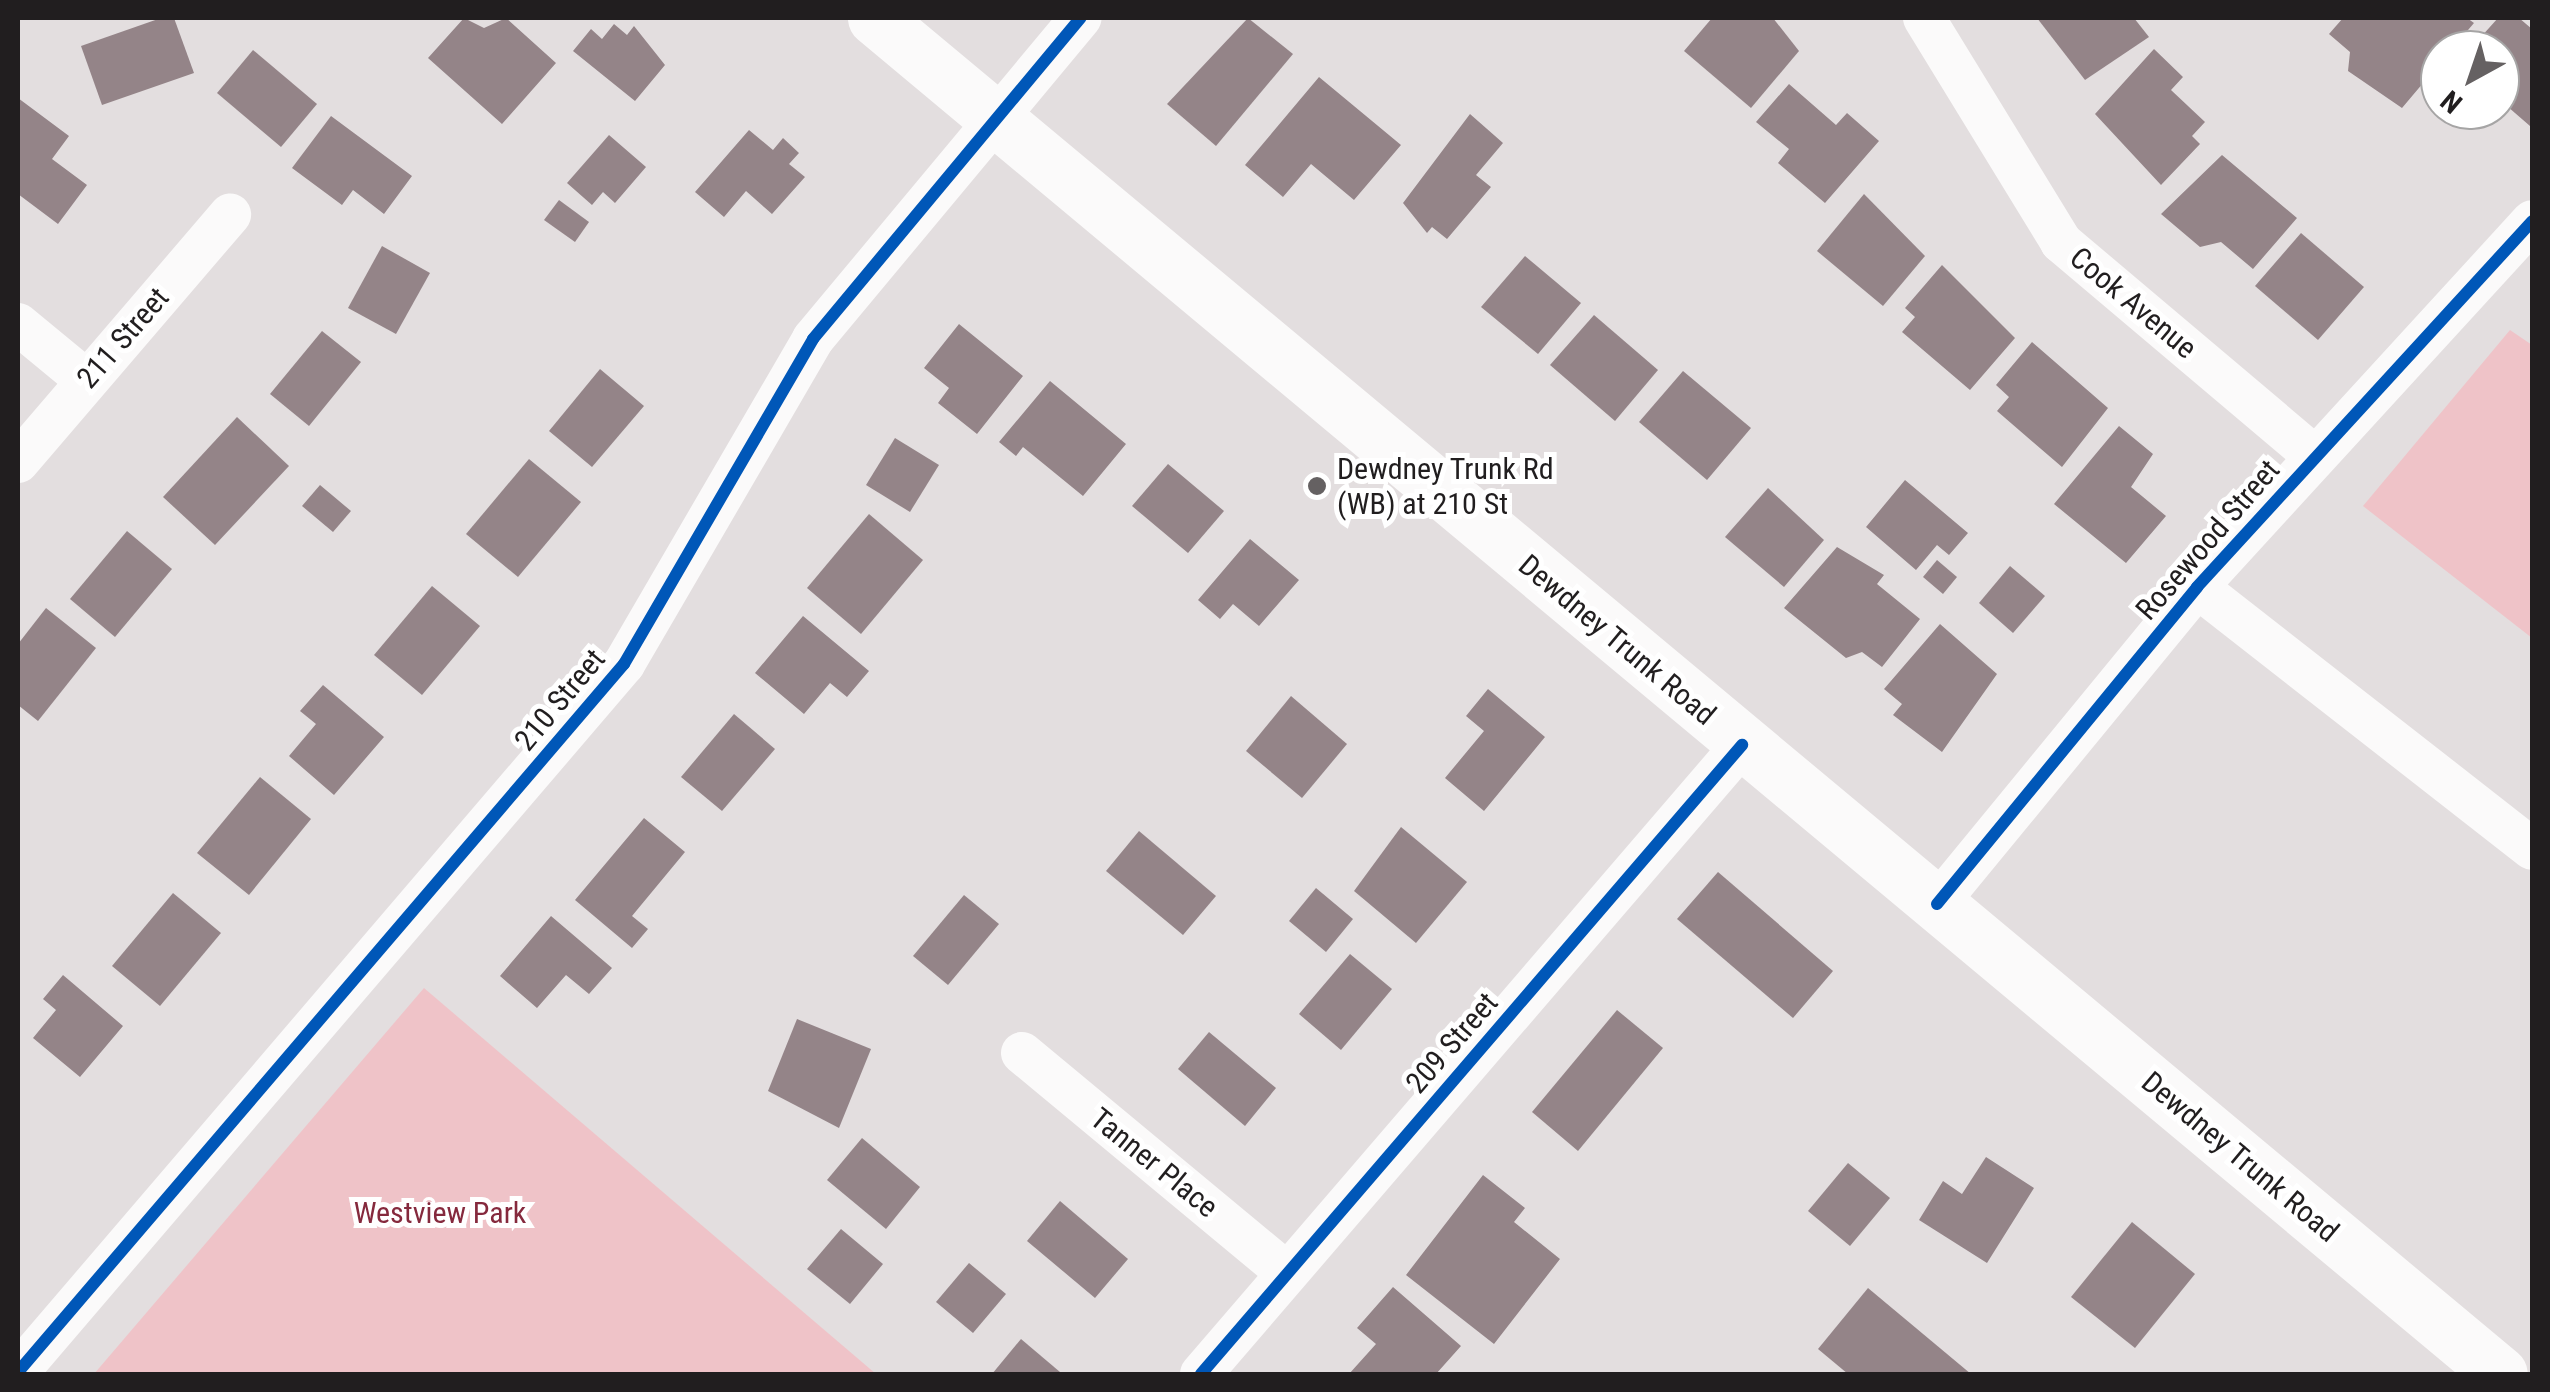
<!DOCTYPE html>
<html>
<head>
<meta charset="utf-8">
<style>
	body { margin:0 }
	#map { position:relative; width:2550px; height:1392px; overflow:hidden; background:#e3dedf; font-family:"Roboto Condensed",sans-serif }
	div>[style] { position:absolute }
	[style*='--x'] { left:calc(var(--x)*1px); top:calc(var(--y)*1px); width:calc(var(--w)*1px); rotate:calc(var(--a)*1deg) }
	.green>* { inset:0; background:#efc3c8 }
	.building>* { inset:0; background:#948488 }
	.minor>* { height:42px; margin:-21px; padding:0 21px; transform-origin:21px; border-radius:21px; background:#fbfafa }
	.major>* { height:55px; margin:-27.5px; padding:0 27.5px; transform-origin:27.5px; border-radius:27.5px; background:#fbfafa }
	.cycleway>* { height:12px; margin:-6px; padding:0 6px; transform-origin:6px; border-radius:6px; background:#0057b8 }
	.dots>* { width:28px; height:28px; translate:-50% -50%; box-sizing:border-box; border:5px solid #fff; border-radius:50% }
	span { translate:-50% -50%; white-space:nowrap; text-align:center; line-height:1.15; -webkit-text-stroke:10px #fff; paint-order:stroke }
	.street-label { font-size:30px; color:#211e1f }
	.poi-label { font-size:30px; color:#211e1f }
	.left { translate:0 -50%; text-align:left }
	.park-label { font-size:30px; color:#85293d }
	.frame { position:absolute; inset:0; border:20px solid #211e1f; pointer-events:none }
	.north { position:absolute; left:2420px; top:30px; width:100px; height:100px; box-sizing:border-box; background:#fff; border:2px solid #a6a5a5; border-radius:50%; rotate:220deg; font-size:28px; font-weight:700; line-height:40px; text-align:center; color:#211e1f }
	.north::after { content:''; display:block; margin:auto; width:35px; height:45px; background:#656162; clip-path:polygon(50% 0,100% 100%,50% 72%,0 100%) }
</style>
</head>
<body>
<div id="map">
	<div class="green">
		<i style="clip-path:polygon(2510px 330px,2532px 345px,2532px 638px,2363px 506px)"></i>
		<i style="clip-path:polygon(424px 988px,876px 1374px,94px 1374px)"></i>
	</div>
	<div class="building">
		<i style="clip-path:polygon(161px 18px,174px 18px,194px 73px,102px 105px,81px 46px)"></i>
		<i style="clip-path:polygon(464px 18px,484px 28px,506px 18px,556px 63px,502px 124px,428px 58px)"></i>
		<i style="clip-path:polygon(1248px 18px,1293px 54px,1216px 146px,1167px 104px)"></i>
		<i style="clip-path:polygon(1712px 18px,1773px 18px,1799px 51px,1751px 108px,1684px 51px)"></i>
		<i style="clip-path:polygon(2037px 18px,2134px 18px,2149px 37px,2085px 80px)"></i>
		<i style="clip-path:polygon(2343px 18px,2467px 18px,2474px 23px,2451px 50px,2440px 50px,2440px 63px,2402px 108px,2348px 71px,2350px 52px,2329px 34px)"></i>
		<i style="clip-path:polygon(2498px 18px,2519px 18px,2532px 29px,2530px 126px,2500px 100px,2500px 50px,2471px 48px)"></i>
		<i style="clip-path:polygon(614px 24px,627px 35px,634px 26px,665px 65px,635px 101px,573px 51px,591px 29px,602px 39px)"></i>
		<i style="clip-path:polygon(2154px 49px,2183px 77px,2171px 90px,2205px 122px,2192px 136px,2200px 144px,2161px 185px,2095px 114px)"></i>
		<i style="clip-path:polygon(253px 50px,317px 104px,281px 147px,217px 93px)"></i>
		<i style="clip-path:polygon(1319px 77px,1401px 145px,1354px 200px,1311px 164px,1283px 197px,1245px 165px)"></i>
		<i style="clip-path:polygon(1789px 84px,1836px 125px,1847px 113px,1879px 141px,1825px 203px,1778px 163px,1789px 149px,1756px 122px)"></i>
		<i style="clip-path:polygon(18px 98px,69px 136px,52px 159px,87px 185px,58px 224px,18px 194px)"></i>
		<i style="clip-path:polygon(1470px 114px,1503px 143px,1476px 175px,1491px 187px,1447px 239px,1432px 227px,1427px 233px,1403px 203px)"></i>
		<i style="clip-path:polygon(331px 116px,412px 176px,384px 214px,353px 190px,342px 205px,292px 168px)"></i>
		<i style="clip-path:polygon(749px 130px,773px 150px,783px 138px,799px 153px,789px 164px,805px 177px,772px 214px,746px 191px,724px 217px,695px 192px)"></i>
		<i style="clip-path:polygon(609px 135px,646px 167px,615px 203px,603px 192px,592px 205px,567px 183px)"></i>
		<i style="clip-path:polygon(2222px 155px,2297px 218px,2253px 269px,2221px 242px,2200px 247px,2161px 214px)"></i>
		<i style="clip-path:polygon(1864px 194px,1925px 256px,1883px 306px,1817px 251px)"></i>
		<i style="clip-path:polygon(559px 200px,589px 222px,575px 242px,544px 220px)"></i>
		<i style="clip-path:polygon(2301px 233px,2364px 287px,2318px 340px,2255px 286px)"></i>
		<i style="clip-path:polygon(382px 246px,430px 273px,396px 334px,348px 308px)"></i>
		<i style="clip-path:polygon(1525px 256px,1581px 303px,1538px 354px,1481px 307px)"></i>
		<i style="clip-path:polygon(1942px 265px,2015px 338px,1970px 390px,1902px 332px,1915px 317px,1905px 308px)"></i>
		<i style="clip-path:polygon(1594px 315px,1658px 370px,1615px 421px,1550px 365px)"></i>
		<i style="clip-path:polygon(959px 324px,1023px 376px,977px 434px,938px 403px,949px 388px,924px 368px)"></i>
		<i style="clip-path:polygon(322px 331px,361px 362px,309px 426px,270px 394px)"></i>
		<i style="clip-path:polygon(2032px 342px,2108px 408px,2062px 467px,1997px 411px,2009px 397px,1996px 385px)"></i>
		<i style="clip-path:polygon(600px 369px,644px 406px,592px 467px,549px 431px)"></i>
		<i style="clip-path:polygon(1683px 371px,1751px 428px,1707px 480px,1639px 422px)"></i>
		<i style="clip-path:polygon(1050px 381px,1126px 444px,1083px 496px,1023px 447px,1016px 456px,999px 442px)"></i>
		<i style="clip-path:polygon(237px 417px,289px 466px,215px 545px,163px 497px)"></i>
		<i style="clip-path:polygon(2119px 426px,2153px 454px,2131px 487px,2166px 516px,2126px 563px,2054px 504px)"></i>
		<i style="clip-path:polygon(895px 438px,939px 465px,910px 512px,866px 485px)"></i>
		<i style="clip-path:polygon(529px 459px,581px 502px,518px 577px,466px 534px)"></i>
		<i style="clip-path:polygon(1168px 464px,1224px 511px,1188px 553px,1132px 506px)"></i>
		<i style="clip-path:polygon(1905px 480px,1968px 533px,1949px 555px,1937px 545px,1916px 570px,1866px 527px)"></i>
		<i style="clip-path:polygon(320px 485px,351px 511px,333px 532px,302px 506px)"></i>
		<i style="clip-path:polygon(1768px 488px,1824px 540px,1784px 587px,1725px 537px)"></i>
		<i style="clip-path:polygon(869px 514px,923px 560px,861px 634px,807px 588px)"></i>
		<i style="clip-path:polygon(127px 531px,172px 569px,115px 637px,70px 599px)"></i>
		<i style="clip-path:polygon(1250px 539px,1299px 580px,1259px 626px,1233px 604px,1220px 619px,1198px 600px)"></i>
		<i style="clip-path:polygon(1837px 547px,1884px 575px,1877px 584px,1920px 619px,1882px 667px,1862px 652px,1846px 658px,1784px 608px)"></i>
		<i style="clip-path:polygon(1937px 560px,1957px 577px,1943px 594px,1923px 577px)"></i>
		<i style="clip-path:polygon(2010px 566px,2045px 596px,2013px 633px,1979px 603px)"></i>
		<i style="clip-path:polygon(432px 586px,480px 626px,422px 695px,374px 655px)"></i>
		<i style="clip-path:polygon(46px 608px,96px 648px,38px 721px,18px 705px,18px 644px)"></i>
		<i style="clip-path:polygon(803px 616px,869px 671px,847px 697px,830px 683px,804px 714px,755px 673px)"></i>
		<i style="clip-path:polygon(1940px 624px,1997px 674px,1942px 752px,1893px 715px,1902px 704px,1884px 689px)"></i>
		<i style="clip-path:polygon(323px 685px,384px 737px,334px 795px,289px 756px,316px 724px,300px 711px)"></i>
		<i style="clip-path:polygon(1488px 689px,1545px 737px,1484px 811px,1445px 778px,1484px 731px,1466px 716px)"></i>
		<i style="clip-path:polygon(1291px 696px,1347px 744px,1302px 798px,1246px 751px)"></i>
		<i style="clip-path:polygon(734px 714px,775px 749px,722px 811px,681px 777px)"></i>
		<i style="clip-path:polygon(260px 777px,311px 819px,249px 895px,197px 853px)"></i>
		<i style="clip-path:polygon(644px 818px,685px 852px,632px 916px,648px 929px,632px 948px,575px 900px)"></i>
		<i style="clip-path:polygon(1401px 827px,1467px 882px,1416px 943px,1354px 891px)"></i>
		<i style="clip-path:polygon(1139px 831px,1216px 896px,1183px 935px,1106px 871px)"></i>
		<i style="clip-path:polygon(1718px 872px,1833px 971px,1793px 1018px,1677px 919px)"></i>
		<i style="clip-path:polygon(1316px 888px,1353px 919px,1326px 952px,1289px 921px)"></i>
		<i style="clip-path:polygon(173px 893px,221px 933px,160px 1006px,112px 966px)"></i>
		<i style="clip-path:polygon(964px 895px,999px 924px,948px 985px,913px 956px)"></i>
		<i style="clip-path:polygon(551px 916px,612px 968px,589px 994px,566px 975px,537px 1008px,500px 976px)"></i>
		<i style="clip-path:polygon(1350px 954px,1392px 989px,1341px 1050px,1299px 1014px)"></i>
		<i style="clip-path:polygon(63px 975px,123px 1026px,80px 1077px,33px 1038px,56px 1010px,43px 999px)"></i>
		<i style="clip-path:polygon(1617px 1010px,1663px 1048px,1578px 1151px,1532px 1112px)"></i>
		<i style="clip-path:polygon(797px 1019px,871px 1049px,839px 1128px,768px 1091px)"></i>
		<i style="clip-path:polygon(1209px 1032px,1276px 1088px,1245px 1126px,1178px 1069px)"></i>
		<i style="clip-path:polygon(862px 1138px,920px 1187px,886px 1229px,827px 1180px)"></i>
		<i style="clip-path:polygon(1986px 1157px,2034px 1188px,1987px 1263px,1919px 1220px,1943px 1181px,1962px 1194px)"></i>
		<i style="clip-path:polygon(1848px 1163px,1890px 1198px,1850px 1246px,1808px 1211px)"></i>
		<i style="clip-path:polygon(1483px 1175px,1525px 1208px,1514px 1222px,1560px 1259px,1494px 1344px,1406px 1275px)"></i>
		<i style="clip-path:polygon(1060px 1201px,1128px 1259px,1095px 1298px,1027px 1241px)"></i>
		<i style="clip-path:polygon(2132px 1222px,2195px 1274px,2135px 1348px,2071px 1297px)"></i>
		<i style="clip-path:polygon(841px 1229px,883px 1264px,850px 1304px,807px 1269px)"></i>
		<i style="clip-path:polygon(969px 1263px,1006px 1294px,973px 1333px,936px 1302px)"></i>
		<i style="clip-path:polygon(1393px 1287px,1461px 1346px,1436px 1374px,1349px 1374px,1376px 1344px,1357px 1328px)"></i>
		<i style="clip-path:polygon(1868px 1288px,1971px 1374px,1848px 1374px,1818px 1349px)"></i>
		<i style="clip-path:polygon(1021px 1339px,1060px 1372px,1058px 1374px,992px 1374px)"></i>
	</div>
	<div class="minor">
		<i style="--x:1924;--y:18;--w:263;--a:58.5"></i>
		<i style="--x:2061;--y:242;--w:333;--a:40.2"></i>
		<i style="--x:18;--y:324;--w:88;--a:39.5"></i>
		<i style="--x:18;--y:462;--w:326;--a:-49.4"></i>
		<i style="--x:2197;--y:587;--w:425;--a:38"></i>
		<i style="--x:1937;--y:904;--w:410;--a:-50.6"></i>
		<i style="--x:2197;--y:587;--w:496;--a:-47.5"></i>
		<i style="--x:1022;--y:1053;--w:344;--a:39.7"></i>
		<i style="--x:18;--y:1372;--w:932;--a:-49.44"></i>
		<i style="--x:624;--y:664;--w:376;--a:-59.8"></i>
		<i style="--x:813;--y:339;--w:418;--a:-50.2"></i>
		<i style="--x:1201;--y:1374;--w:830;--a:-49.3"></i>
	</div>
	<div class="major">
		<i style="--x:875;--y:18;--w:2116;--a:39.84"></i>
	</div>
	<div class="cycleway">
		<i style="--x:1937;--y:904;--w:410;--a:-50.6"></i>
		<i style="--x:2197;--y:587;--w:496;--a:-47.5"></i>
		<i style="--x:18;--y:1372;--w:932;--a:-49.44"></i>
		<i style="--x:624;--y:664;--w:376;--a:-59.8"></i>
		<i style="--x:813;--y:339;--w:418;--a:-50.2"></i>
		<i style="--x:1201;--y:1374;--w:830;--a:-49.3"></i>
	</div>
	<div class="dots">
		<i style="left:1317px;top:486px;background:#656162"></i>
	</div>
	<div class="street-label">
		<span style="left:2133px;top:303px;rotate:40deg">Cook Avenue</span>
		<span style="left:123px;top:338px;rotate:-49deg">211 Street</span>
		<span style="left:2208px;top:540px;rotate:-49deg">Rosewood Street</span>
		<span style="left:1617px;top:640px;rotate:40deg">Dewdney Trunk Road</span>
		<span style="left:560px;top:700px;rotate:-50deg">210 Street</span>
		<span style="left:1452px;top:1043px;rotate:-49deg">209 Street</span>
		<span style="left:2240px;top:1157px;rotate:40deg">Dewdney Trunk Road</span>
		<span style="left:1154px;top:1163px;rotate:39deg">Tanner Place</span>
	</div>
	<div class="poi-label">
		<span class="left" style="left:1337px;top:486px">Dewdney Trunk Rd<br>(WB) at 210 St</span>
	</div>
	<div class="park-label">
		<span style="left:440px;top:1213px">Westview Park</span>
	</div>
	<div class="frame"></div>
	<div class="north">N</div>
</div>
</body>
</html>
